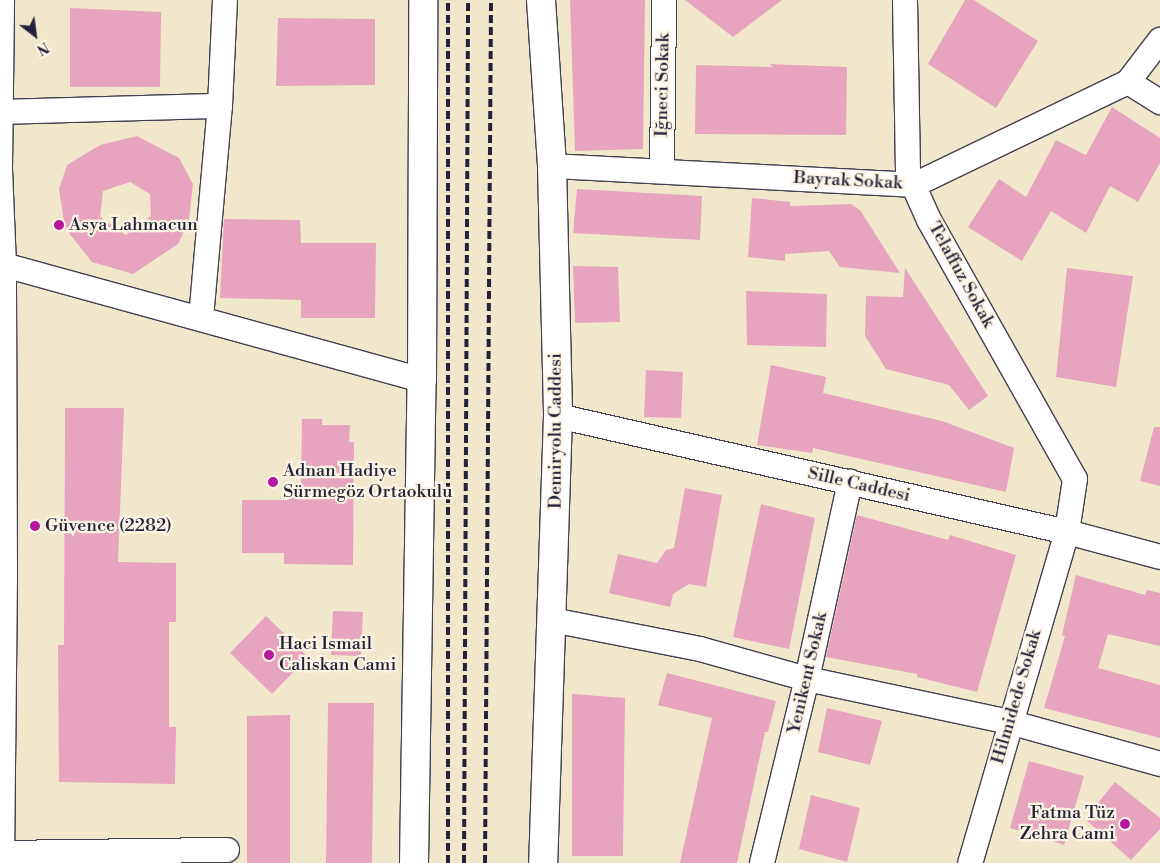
<!DOCTYPE html>
<html>
<head>
<meta charset="utf-8">
<style>
	body { margin:0 }
	#map { position:relative; width:1160px; height:863px; overflow:hidden; background:#f1e8cc; font-family:"Libre Bodoni",serif }
	div>[style] { position:absolute }
	[style*='--x'] { left:calc(var(--x)*1px); top:calc(var(--y)*1px); width:calc(var(--w)*1px); rotate:calc(var(--a)*1deg) }
	.building>* { inset:0; background:#e6a4be }
	.roads { filter:drop-shadow(1px 0 #414051) drop-shadow(-1px 0 #414051) drop-shadow(0 1px #414051) drop-shadow(0 -1px #414051) }
	.minor>* { height:24px; margin:-12px; padding:0 12px; transform-origin:12px; border-radius:12px; background:#fff }
	.major>* { height:28px; margin:-14px; padding:0 14px; transform-origin:14px; border-radius:14px; background:#fff }
	.rail>* { height:4px; margin-top:-2px; transform-origin:0; background:repeating-linear-gradient(90deg,#22223b 0 8px,transparent 0 12px) }
	.dots>* { width:14px; height:14px; translate:-50% -50%; box-sizing:border-box; border:2px solid #fcf5e5; border-radius:50% }
	span { translate:-50% -50%; white-space:nowrap; text-align:center; line-height:1.15; -webkit-text-stroke:4.5px #fcf5e5; paint-order:stroke }
	.street-label { font-size:18px; color:#22223b }
	.poi-label { font-size:18px; color:#22223b }
	.left { translate:0 -50%; text-align:left }
	.right { translate:-100% -50%; text-align:right }
	.north { position:absolute; left:10px; top:10px; width:50px; height:50px; -webkit-text-stroke:4px #fcf5e5; paint-order:stroke; rotate:150deg; font-size:14px; font-weight:700; line-height:20px; text-align:center; color:#22223b }
	.north::after { content:''; display:block; margin:auto; width:18px; height:22px; background:#22223b; clip-path:polygon(50% 0,100% 100%,50% 72%,0 100%) }
</style>
</head>
<body>
<div id="map">
	<div class="building">
		<i style="clip-path:polygon(570px 0,645px 0,643px 149px,575px 151px)"></i>
		<i style="clip-path:polygon(685px 0,782px 0,733px 37px)"></i>
		<i style="clip-path:polygon(965px 0,974px 0,1038px 41px,996px 108px,928px 64px)"></i>
		<i style="clip-path:polygon(70px 8px,161px 12px,160px 87px,70px 87px)"></i>
		<i style="clip-path:polygon(278px 18px,375px 19px,375px 85px,276px 86px)"></i>
		<i style="clip-path:polygon(769px 64px,847px 67px,846px 135px,695px 134px,696px 65px,773px 67px)"></i>
		<i style="clip-path:polygon(1112px 107px,1160px 138px,1160px 163px,1138px 202px,1110px 186px,1086px 233px,1051px 211px,1022px 261px,968px 227px,999px 179px,1026px 197px,1056px 140px,1086px 155px)"></i>
		<i style="clip-path:polygon(evenodd,137px 136px,179px 158px,193px 184px,189px 220px,178px 244px,133px 274px,92px 262px,65px 228px,59px 189px,67px 165px,100px 145px,137px 136px,130px 182px,150px 194px,151px 216px,126px 235px,100px 217px,103px 191px,130px 182px)"></i>
		<i style="clip-path:polygon(577px 189px,702px 196px,700px 240px,573px 233px)"></i>
		<i style="clip-path:polygon(752px 198px,790px 202px,790px 206px,851px 204px,860px 210px,900px 273px,840px 267px,829px 251px,785px 254px,785px 261px,748px 257px)"></i>
		<i style="clip-path:polygon(224px 219px,300px 220px,301px 243px,376px 243px,375px 318px,301px 318px,301px 300px,220px 298px)"></i>
		<i style="clip-path:polygon(573px 266px,618px 267px,620px 322px,575px 323px)"></i>
		<i style="clip-path:polygon(905px 268px,988px 396px,969px 410px,949px 385px,886px 369px,865px 336px,866px 296px,903px 297px)"></i>
		<i style="clip-path:polygon(1067px 268px,1133px 276px,1116px 387px,1056px 377px)"></i>
		<i style="clip-path:polygon(746px 291px,827px 294px,826px 347px,747px 345px)"></i>
		<i style="clip-path:polygon(771px 365px,826px 377px,823px 393px,942px 421px,1014px 448px,1006px 492px,813px 448px,812px 453px,757px 445px)"></i>
		<i style="clip-path:polygon(646px 370px,683px 372px,681px 418px,644px 417px)"></i>
		<i style="clip-path:polygon(65px 408px,124px 408px,118px 562px,176px 563px,176px 622px,169px 622px,169px 727px,176px 727px,175px 784px,59px 782px,58px 645px,64px 645px)"></i>
		<i style="clip-path:polygon(302px 419px,322px 419px,322px 425px,350px 425px,349px 442px,354px 442px,353px 565px,284px 564px,284px 553px,242px 553px,242px 500px,288px 500px,301px 487px)"></i>
		<i style="clip-path:polygon(1154px 427px,1160px 427px,1160px 486px,1140px 481px)"></i>
		<i style="clip-path:polygon(685px 488px,722px 495px,706px 587px,689px 584px,673px 594px,670px 607px,609px 593px,618px 554px,657px 563px,666px 550px,674px 548px)"></i>
		<i style="clip-path:polygon(761px 504px,815px 518px,789px 649px,733px 637px)"></i>
		<i style="clip-path:polygon(857px 515px,948px 540px,950px 535px,1016px 555px,977px 692px,917px 677px,917px 674px,826px 657px)"></i>
		<i style="clip-path:polygon(1076px 575px,1145px 595px,1147px 590px,1160px 593px,1160px 646px,1108px 634px,1098px 668px,1160px 685px,1160px 738px,1044px 708px,1065px 636px,1062px 635px)"></i>
		<i style="clip-path:polygon(333px 611px,363px 612px,361px 656px,331px 655px)"></i>
		<i style="clip-path:polygon(266px 616px,308px 657px,272px 694px,230px 653px)"></i>
		<i style="clip-path:polygon(667px 673px,776px 701px,768px 732px,765px 732px,737px 863px,680px 863px,712px 718px,658px 705px)"></i>
		<i style="clip-path:polygon(572px 694px,625px 698px,623px 856px,572px 856px)"></i>
		<i style="clip-path:polygon(328px 703px,374px 703px,372px 863px,326px 863px)"></i>
		<i style="clip-path:polygon(827px 708px,882px 721px,870px 765px,818px 752px)"></i>
		<i style="clip-path:polygon(290px 715px,290px 863px,247px 863px,247px 716px)"></i>
		<i style="clip-path:polygon(1029px 761px,1084px 776px,1064px 845px,1010px 828px)"></i>
		<i style="clip-path:polygon(1115px 782px,1160px 818px,1160px 829px,1131px 860px,1085px 819px)"></i>
		<i style="clip-path:polygon(811px 795px,860px 808px,847px 862px,799px 849px)"></i>
	</div>
	<div class="roads">
		<div class="minor">
			<i style="--x:905;--y:0;--w:173;--a:89"></i>
			<i style="--x:908;--y:173;--w:51;--a:65.9"></i>
			<i style="--x:929;--y:220;--w:297;--a:60.6"></i>
			<i style="--x:1075;--y:479;--w:54;--a:98.6"></i>
			<i style="--x:1067;--y:532;--w:345;--a:106.3"></i>
			<i style="--x:1128;--y:82;--w:38;--a:32"></i>
			<i style="--x:1;--y:112;--w:219;--a:-1.6"></i>
			<i style="--x:552;--y:166;--w:362;--a:3"></i>
			<i style="--x:914;--y:185;--w:237;--a:-25.7"></i>
			<i style="--x:1128;--y:82;--w:53;--a:-52.7"></i>
			<i style="--x:662;--y:171;--w:171;--a:-89.3"></i>
			<i style="--x:4;--y:265;--w:434;--a:15.4"></i>
			<i style="--x:201;--y:318;--w:213;--a:-84.9"></i>
			<i style="--x:220;--y:106;--w:106;--a:-87.3"></i>
			<i style="--x:558;--y:416;--w:522;--a:12.84"></i>
			<i style="--x:1067;--y:532;--w:96;--a:15"></i>
			<i style="--x:552;--y:620;--w:151;--a:11.1"></i>
			<i style="--x:700;--y:649;--w:111;--a:15.7"></i>
			<i style="--x:807;--y:679;--w:207;--a:12"></i>
			<i style="--x:1009;--y:722;--w:157;--a:15.5"></i>
			<i style="--x:2;--y:853;--w:225;--a:-0.8"></i>
			<i style="--x:2;--y:863;--w:290;--a:-89.4"></i>
			<i style="--x:5;--y:573;--w:308;--a:-90.2"></i>
			<i style="--x:4;--y:265;--w:97;--a:-92.4"></i>
			<i style="--x:0;--y:168;--w:168;--a:-89.3"></i>
			<i style="--x:762;--y:863;--w:189;--a:-76.3"></i>
			<i style="--x:807;--y:679;--w:202;--a:-77.7"></i>
		</div>
		<div class="major">
			<i style="--x:541;--y:0;--w:166;--a:86.2"></i>
			<i style="--x:552;--y:166;--w:250;--a:88.6"></i>
			<i style="--x:558;--y:416;--w:447;--a:91.9"></i>
			<i style="--x:414;--y:863;--w:483;--a:-89.1"></i>
			<i style="--x:422;--y:380;--w:380;--a:-89.8"></i>
		</div>
	</div>
	<div class="rail">
		<i style="--x:448;--y:863;--w:863;--a:-90"></i>
		<i style="--x:464;--y:863;--w:863;--a:-89.73"></i>
		<i style="--x:485;--y:863;--w:863;--a:-89.6"></i>
	</div>
	<div class="dots">
		<i style="left:59px;top:225px;background:#b5179e"></i>
		<i style="left:273px;top:482px;background:#b5179e"></i>
		<i style="left:35px;top:526px;background:#b5179e"></i>
		<i style="left:269px;top:655px;background:#b5179e"></i>
		<i style="left:1125px;top:824px;background:#b5179e"></i>
	</div>
	<div class="street-label">
		<span style="left:663px;top:85px;rotate:-89deg">Iğneci Sokak</span>
		<span style="left:848px;top:181px;rotate:3deg">Bayrak Sokak</span>
		<span style="left:961px;top:275px;rotate:61deg">Telaffuz Sokak</span>
		<span style="left:556px;top:431px;rotate:-90deg">Demiryolu Caddesi</span>
		<span style="left:859px;top:485px;rotate:13deg">Sille Caddesi</span>
		<span style="left:808px;top:673px;rotate:-77deg">Yenikent Sokak</span>
		<span style="left:1017px;top:697px;rotate:-74deg">Hilmidede Sokak</span>
	</div>
	<div class="poi-label">
		<span class="left" style="left:69px;top:225px">Asya Lahmacun</span>
		<span class="left" style="left:283px;top:482px">Adnan Hadiye<br>Sürmegöz Ortaokulu</span>
		<span class="left" style="left:45px;top:526px">Güvence (2282)</span>
		<span class="left" style="left:279px;top:655px">Haci Ismail<br>Caliskan Cami</span>
		<span class="right" style="left:1115px;top:824px">Fatma Tüz<br>Zehra Cami</span>
	</div>
	<div class="north">N</div>
</div>
</body>
</html>
